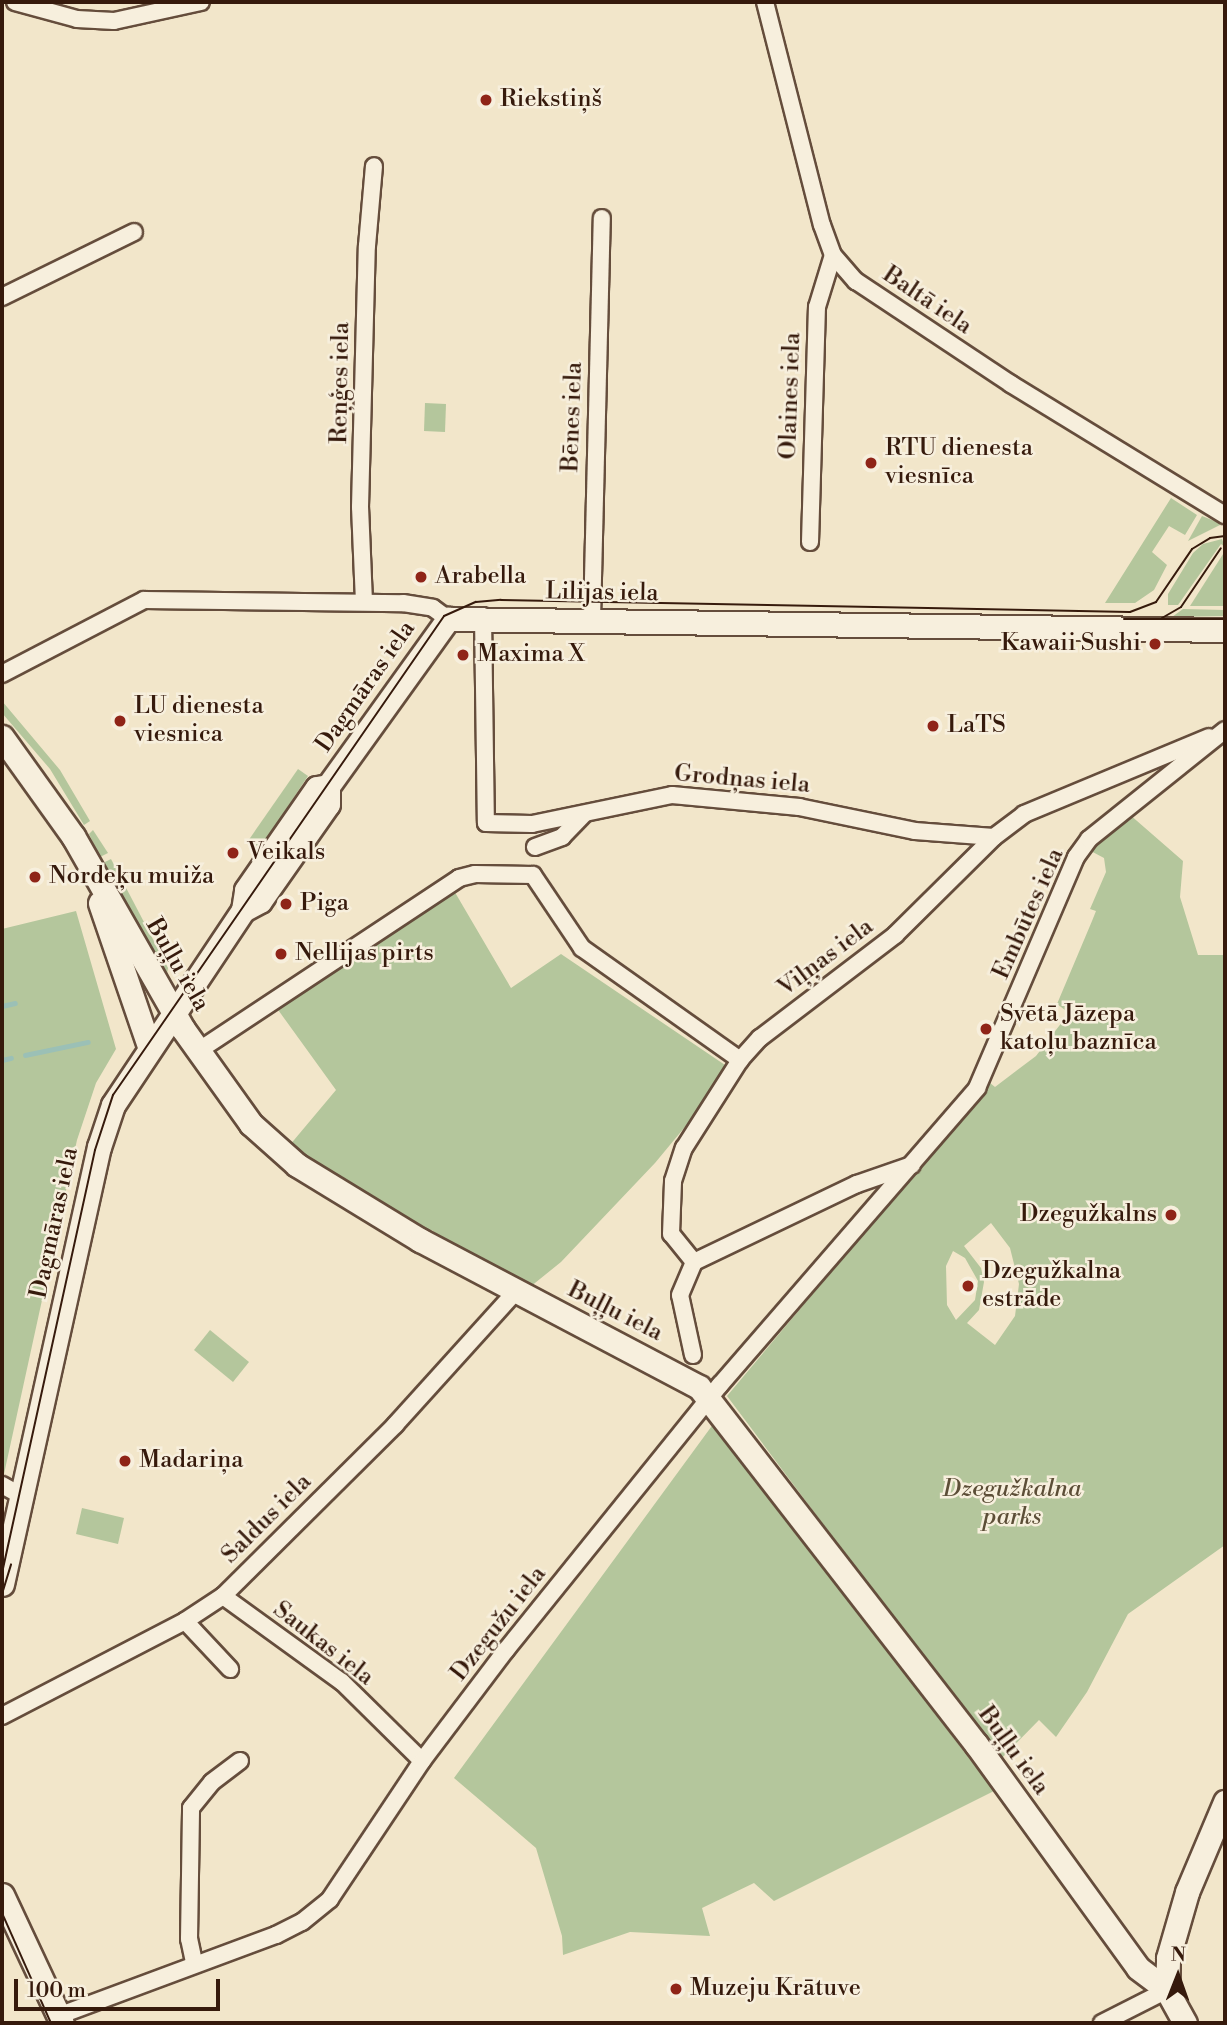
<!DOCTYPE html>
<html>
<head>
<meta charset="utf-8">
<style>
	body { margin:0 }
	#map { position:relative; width:1227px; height:2025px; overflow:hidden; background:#f2e6ca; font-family:"Libre Bodoni",serif }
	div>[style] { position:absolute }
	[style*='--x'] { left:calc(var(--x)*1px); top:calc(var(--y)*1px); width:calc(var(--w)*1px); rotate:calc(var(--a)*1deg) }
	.green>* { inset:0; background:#b4c69c }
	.stream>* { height:4.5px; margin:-2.25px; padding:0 2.25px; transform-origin:2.25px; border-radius:2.25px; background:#9bc0b6 }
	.roads { filter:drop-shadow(2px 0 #654d3c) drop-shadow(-2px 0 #654d3c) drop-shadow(0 2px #654d3c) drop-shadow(0 -2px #654d3c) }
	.street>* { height:16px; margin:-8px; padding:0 8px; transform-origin:8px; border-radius:8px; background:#f7efdd }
	.secondary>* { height:23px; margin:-11.5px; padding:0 11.5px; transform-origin:11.5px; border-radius:11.5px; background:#f7efdd }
	.tram>* { height:2px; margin:-1px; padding:0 1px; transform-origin:1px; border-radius:1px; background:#361a0c }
	.dots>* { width:19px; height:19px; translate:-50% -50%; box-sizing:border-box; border:4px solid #f7efdd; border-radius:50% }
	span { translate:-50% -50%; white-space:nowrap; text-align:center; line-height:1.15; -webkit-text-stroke:5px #f7efdd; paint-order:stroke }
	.poi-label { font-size:24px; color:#361a0c }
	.left { translate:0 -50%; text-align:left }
	.right { translate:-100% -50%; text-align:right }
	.street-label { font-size:24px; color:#361a0c }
	.park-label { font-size:24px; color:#5c4e37; font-style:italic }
	.frame { position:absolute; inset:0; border:4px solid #361a0c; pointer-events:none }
	.north { position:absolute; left:1143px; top:1941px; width:70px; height:70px; -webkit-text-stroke:5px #f7efdd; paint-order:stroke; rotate:1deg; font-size:19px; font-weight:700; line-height:28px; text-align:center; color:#361a0c }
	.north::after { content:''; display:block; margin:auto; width:24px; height:32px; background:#361a0c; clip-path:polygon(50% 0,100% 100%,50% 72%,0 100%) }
	.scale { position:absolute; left:14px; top:1979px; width:206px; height:32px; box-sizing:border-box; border:4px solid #361a0c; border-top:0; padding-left:9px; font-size:21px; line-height:24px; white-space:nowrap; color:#361a0c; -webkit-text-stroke:5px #f7efdd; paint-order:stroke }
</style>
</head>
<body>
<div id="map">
	<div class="green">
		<i style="clip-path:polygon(425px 403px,446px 404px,445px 432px,424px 431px)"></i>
		<i style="clip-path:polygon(1171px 498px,1197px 515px,1185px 535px,1169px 526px,1152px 552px,1167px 565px,1154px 590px,1135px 603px,1105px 603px)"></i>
		<i style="clip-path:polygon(1202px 516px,1222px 524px,1188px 541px)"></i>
		<i style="clip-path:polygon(1222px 539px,1225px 547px,1221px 544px,1178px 605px,1168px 605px,1168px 594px,1193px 553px,1203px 544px)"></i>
		<i style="clip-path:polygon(1225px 551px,1225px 606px,1190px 606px)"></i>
		<i style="clip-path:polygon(1183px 609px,1225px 610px,1225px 616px,1172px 617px)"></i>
		<i style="clip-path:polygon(2px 701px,60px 770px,90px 821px,84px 825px,50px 769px,2px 713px)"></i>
		<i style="clip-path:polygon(298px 769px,308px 776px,259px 850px,248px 841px)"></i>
		<i style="clip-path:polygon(evenodd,1129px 814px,1183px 861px,1180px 897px,1198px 955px,1225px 955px,1225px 1545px,1128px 1614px,1087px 1692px,1056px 1737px,1039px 1720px,1000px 1760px,727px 1396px,990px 1083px,995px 1087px,1036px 1056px,1069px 1013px,1057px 1004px,1092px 921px,1096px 911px,1090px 909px,1106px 872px,1104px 858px,1087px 849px,1129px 814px,991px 1223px,1010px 1248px,1019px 1284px,1015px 1316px,995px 1345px,967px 1323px,979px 1310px,984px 1282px,981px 1268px,964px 1246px,991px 1223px,1129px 814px,953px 1251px,965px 1258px,978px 1281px,975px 1300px,956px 1320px,947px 1305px,946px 1266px,953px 1251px)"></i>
		<i style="clip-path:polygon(93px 830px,108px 853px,100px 857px,89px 834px)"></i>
		<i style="clip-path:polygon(111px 859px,168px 968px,166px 980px,103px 863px)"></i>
		<i style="clip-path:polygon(453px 889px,511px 988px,561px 954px,725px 1065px,713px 1093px,655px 1163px,561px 1262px,530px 1287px,442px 1240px,432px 1230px,423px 1230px,289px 1146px,336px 1090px,276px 1007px)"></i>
		<i style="clip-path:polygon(76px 911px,116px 1049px,96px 1083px,77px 1140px,4px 1474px,2px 929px)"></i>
		<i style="clip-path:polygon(210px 1330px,249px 1362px,233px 1382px,194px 1350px)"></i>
		<i style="clip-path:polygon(714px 1423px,994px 1791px,774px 1901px,754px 1883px,702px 1908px,710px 1936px,630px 1932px,563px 1955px,562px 1936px,536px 1848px,454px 1778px)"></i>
		<i style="clip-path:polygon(82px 1508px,124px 1518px,118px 1544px,76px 1534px)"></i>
	</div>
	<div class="stream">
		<i style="--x:2;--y:1006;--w:13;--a:-13"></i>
		<i style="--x:25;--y:1055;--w:64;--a:-11.7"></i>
		<i style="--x:2;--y:1060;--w:9;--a:-13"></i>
	</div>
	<div class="roads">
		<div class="street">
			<i style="--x:15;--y:2;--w:64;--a:15.3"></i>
			<i style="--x:77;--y:19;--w:37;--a:3"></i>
			<i style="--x:114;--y:21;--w:89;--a:-12.3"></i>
			<i style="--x:765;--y:2;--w:230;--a:75.7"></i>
			<i style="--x:822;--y:225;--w:32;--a:70"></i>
			<i style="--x:833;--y:255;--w:35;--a:49"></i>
			<i style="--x:856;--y:281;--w:186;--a:33.6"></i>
			<i style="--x:1011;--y:384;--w:251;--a:31.5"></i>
			<i style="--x:2;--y:297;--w:147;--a:-26.2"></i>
			<i style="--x:810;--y:542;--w:235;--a:-88.3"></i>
			<i style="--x:817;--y:307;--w:54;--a:-72.9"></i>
			<i style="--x:364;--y:602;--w:95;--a:-92.4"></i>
			<i style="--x:360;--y:507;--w:261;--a:-88.5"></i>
			<i style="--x:367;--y:246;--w:80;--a:-85"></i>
			<i style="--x:483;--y:616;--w:207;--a:89.2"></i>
			<i style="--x:486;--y:823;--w:46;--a:1.2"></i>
			<i style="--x:532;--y:824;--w:143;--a:-11.7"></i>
			<i style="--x:672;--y:795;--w:128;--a:5.4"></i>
			<i style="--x:799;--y:807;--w:118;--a:11.7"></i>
			<i style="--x:915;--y:831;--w:79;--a:4.3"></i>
			<i style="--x:592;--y:619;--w:401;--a:-88.6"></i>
			<i style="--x:2;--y:674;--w:160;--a:-27.5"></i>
			<i style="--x:144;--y:600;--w:259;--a:0.7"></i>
			<i style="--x:403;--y:603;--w:30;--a:9"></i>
			<i style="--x:433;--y:608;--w:19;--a:36"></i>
			<i style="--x:535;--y:847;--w:29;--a:-20"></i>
			<i style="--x:562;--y:837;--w:32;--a:-46"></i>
			<i style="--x:533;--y:875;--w:88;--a:56.1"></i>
			<i style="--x:582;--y:948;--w:194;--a:35.3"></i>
			<i style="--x:198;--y:1051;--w:313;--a:-33.5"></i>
			<i style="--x:459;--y:878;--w:16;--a:-14"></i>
			<i style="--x:475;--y:874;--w:58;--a:1"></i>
			<i style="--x:694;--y:1262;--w:36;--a:-129"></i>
			<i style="--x:671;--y:1234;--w:53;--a:-87.8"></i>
			<i style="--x:673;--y:1181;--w:35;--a:-72"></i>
			<i style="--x:684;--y:1148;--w:104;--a:-57.5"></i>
			<i style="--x:740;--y:1060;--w:30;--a:-48"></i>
			<i style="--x:760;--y:1038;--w:170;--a:-37.3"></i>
			<i style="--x:895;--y:935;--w:139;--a:-44.7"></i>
			<i style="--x:994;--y:837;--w:38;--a:-37"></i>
			<i style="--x:1024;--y:814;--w:200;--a:-22.6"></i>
			<i style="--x:694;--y:1262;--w:181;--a:-25.6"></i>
			<i style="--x:857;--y:1184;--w:58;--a:-19.1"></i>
			<i style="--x:693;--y:1355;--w:61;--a:-102.2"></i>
			<i style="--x:680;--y:1295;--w:36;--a:-67"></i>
			<i style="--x:2;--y:1485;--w:23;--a:29"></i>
			<i style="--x:223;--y:1596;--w:147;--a:35.9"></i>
			<i style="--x:342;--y:1682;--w:112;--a:44.6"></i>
			<i style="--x:185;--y:1621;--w:66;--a:46.8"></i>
			<i style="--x:2;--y:1716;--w:206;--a:-27.4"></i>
			<i style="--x:185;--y:1621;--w:45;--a:-33.3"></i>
			<i style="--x:223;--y:1596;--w:243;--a:-44.8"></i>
			<i style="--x:395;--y:1425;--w:181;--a:-47.9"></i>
			<i style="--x:194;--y:1962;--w:24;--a:-102"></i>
			<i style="--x:189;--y:1939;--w:131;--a:-89.1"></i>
			<i style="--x:191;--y:1808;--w:33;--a:-51"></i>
			<i style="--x:212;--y:1782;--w:35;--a:-37"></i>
			<i style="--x:58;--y:2016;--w:233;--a:-20.4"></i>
			<i style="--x:276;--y:1935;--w:29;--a:-27"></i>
			<i style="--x:302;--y:1922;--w:36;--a:-39"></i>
			<i style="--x:330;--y:1899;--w:166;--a:-56.3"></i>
			<i style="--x:422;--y:1761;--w:139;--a:-52.9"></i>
			<i style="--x:506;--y:1650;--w:341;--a:-51.1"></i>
			<i style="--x:720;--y:1385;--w:393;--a:-49.1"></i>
			<i style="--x:977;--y:1088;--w:251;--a:-66.8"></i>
			<i style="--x:1076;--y:857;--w:22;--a:-54"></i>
			<i style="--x:1089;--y:839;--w:174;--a:-38.7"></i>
			<i style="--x:1102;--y:2023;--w:73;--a:-26.9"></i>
		</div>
		<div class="secondary">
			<i style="--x:2;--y:737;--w:122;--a:54.4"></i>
			<i style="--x:73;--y:836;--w:222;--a:60.3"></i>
			<i style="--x:183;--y:1029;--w:117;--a:54.4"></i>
			<i style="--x:251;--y:1124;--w:62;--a:41.7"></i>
			<i style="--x:297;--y:1165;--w:144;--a:31.4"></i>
			<i style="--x:420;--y:1240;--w:315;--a:27.8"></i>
			<i style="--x:699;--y:1387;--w:452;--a:52.2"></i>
			<i style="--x:976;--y:1744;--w:276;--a:54.1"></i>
			<i style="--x:1138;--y:1968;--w:36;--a:37"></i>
			<i style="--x:100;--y:903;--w:151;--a:71.1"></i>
			<i style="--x:243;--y:910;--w:19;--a:-28"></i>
			<i style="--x:260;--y:901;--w:118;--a:-55"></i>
			<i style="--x:328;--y:804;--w:18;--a:-90"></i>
			<i style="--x:328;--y:786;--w:206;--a:-54.3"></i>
			<i style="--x:448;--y:619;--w:777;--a:0.81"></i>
			<i style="--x:2;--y:1584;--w:448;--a:-77.5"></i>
			<i style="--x:99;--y:1147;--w:44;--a:-71.6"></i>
			<i style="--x:113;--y:1105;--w:234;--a:-56.3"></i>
			<i style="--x:243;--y:910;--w:20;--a:-81"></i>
			<i style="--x:246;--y:890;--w:124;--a:-55.2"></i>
			<i style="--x:317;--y:788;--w:11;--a:-10"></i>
			<i style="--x:2;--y:1895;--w:141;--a:64.9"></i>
			<i style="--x:1185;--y:2023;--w:38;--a:-119"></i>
			<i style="--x:1167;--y:1990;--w:32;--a:-88"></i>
			<i style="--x:1168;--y:1958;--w:69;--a:-73.9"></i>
			<i style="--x:1187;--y:1892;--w:98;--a:-67.1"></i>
		</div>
	</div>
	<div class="tram">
		<i style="--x:1162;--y:618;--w:22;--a:-30"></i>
		<i style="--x:1181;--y:607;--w:71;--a:-55.9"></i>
		<i style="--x:1124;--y:619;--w:101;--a:0"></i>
		<i style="--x:2;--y:1573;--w:433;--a:-77.6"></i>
		<i style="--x:95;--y:1150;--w:58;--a:-71.9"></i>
		<i style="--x:113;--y:1095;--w:582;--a:-55.35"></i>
		<i style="--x:444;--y:616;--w:35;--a:-24"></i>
		<i style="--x:476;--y:602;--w:25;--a:-5"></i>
		<i style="--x:501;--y:600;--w:629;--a:1.09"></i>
		<i style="--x:1130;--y:612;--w:28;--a:-21"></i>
		<i style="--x:1156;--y:602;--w:64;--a:-55.8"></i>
		<i style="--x:1192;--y:549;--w:21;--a:-31"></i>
		<i style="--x:1210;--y:538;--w:15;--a:-8"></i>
		<i style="--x:2;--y:1594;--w:31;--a:-73"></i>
		<i style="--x:2;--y:1913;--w:120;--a:66"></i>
	</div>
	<div class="dots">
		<i style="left:486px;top:100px;background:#8f2418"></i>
		<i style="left:871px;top:463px;background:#8f2418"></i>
		<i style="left:421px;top:577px;background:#8f2418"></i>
		<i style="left:1155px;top:644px;background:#8f2418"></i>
		<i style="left:463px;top:655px;background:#8f2418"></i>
		<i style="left:120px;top:721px;background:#8f2418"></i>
		<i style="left:933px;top:726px;background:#8f2418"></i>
		<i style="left:233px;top:853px;background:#8f2418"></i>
		<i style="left:35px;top:877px;background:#8f2418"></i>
		<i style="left:286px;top:904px;background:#8f2418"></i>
		<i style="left:281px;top:954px;background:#8f2418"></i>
		<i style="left:986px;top:1029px;background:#8f2418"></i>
		<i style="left:1171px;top:1215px;background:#8f2418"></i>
		<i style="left:968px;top:1286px;background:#8f2418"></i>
		<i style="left:125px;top:1461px;background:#8f2418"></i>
		<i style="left:676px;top:1989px;background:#8f2418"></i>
	</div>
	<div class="poi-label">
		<span class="left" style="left:500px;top:100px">Riekstiņš</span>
		<span class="left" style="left:885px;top:463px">RTU dienesta<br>viesnīca</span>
		<span class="left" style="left:435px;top:577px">Arabella</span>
		<span class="right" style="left:1141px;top:644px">Kawaii Sushi</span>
		<span class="left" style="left:477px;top:655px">Maxima X</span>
		<span class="left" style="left:134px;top:721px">LU dienesta<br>viesnica</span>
		<span class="left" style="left:947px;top:726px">LaTS</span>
		<span class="left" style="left:247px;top:853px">Veikals</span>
		<span class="left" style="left:49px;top:877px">Nordeķu muiža</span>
		<span class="left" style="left:300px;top:904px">Piga</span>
		<span class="left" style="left:295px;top:954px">Nellijas pirts</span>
		<span class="left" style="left:1000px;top:1029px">Svētā Jāzepa<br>katoļu baznīca</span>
		<span class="right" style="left:1157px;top:1215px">Dzegužkalns</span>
		<span class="left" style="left:982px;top:1286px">Dzegužkalna<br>estrāde</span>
		<span class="left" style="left:139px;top:1461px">Madariņa</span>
		<span class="left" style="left:690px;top:1989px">Muzeju Krātuve</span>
	</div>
	<div class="street-label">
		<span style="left:927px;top:301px;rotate:34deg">Baltā iela</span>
		<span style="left:341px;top:383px;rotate:-89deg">Reņģes iela</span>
		<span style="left:791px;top:396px;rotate:-88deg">Olaines iela</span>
		<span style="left:573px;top:417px;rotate:-88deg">Bēnes iela</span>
		<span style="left:602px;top:593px;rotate:1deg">Lilijas iela</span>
		<span style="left:366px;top:687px;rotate:-55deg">Dagmāras iela</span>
		<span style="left:742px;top:780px;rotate:5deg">Grodņas iela</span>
		<span style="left:1029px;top:914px;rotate:-66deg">Embūtes iela</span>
		<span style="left:826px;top:958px;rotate:-37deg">Viļņas iela</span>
		<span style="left:177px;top:965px;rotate:60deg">Buļļu iela</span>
		<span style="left:55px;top:1223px;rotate:-78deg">Dagmāras iela</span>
		<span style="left:615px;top:1312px;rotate:27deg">Buļļu iela</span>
		<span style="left:267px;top:1519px;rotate:-45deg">Saldus iela</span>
		<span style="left:499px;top:1624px;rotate:-52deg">Dzegužu iela</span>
		<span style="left:323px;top:1644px;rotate:38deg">Saukas iela</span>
		<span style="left:1013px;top:1751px;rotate:54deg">Buļļu iela</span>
	</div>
	<div class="park-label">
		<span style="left:1012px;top:1504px">Dzegužkalna<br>parks</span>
	</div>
	<div class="frame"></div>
	<div class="north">N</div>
	<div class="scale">100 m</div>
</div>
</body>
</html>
